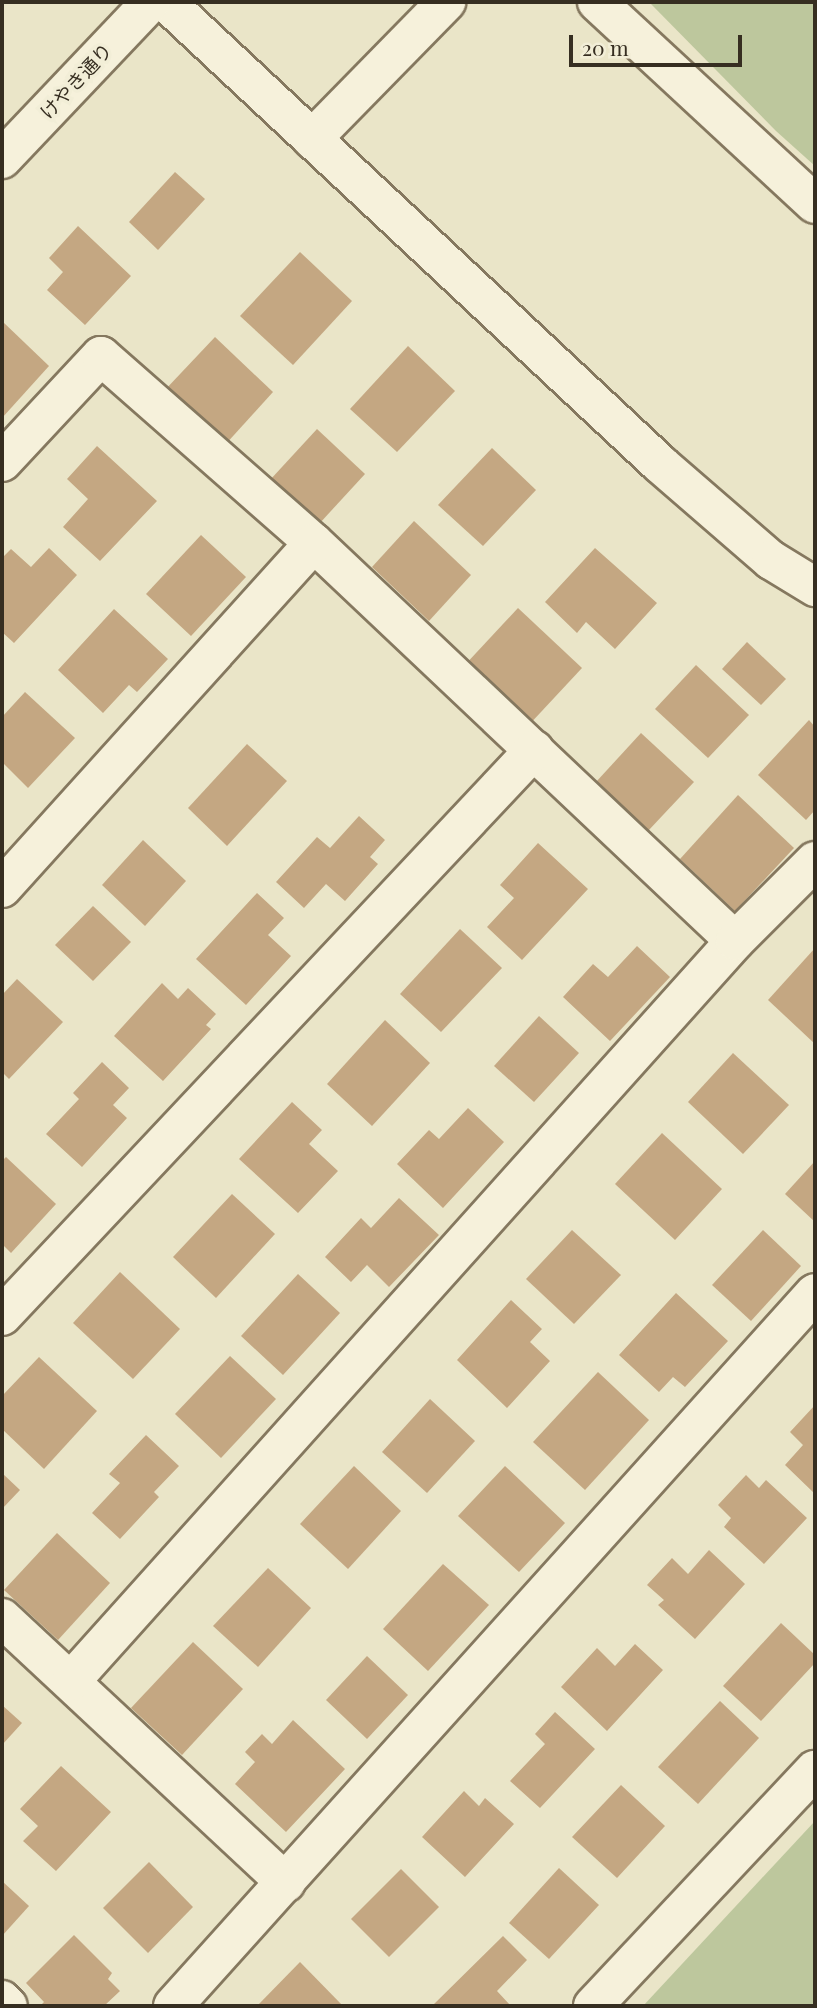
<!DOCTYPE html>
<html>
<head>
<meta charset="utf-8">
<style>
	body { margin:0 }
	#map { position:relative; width:817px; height:2008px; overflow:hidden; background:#eae5c8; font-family:"Playfair Display","Noto Sans JP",serif }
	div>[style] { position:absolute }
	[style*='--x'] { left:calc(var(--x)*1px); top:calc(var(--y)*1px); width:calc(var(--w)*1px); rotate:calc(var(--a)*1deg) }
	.green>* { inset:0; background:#bdc79d }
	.building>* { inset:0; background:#c4a782 }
	.roads { filter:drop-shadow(2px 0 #85785f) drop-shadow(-2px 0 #85785f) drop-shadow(0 2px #85785f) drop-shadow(0 -2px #85785f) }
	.minor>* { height:38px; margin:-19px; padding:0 19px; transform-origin:19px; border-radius:19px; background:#f6f1db }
	.tertiary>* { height:38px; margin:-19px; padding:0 19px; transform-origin:19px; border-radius:19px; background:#f6f1db }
	.secondary>* { height:38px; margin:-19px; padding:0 19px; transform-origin:19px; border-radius:19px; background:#f6f1db }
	span { translate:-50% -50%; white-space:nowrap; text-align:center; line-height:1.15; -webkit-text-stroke:7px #f2eed7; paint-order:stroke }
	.street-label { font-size:19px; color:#362e21 }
	.frame { position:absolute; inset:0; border:4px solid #362e21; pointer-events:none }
	.scale { position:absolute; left:569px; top:35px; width:173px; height:32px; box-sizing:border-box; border:4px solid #362e21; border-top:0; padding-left:9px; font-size:21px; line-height:24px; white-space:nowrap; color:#362e21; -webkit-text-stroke:5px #f2eed7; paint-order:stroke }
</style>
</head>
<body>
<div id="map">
	<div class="green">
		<i style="clip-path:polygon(649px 2px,815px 2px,815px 166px,776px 131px)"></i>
		<i style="clip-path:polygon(815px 1821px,815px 2006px,643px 2006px)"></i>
	</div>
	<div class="building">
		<i style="clip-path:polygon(175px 172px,205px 199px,158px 250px,129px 222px)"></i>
		<i style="clip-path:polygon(78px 226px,131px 276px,85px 325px,47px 290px,63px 272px,49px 258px)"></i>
		<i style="clip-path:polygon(300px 252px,352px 301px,293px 365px,240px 316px)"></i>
		<i style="clip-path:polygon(2px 321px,49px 366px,2px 418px)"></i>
		<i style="clip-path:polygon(215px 337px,273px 392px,224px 446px,164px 391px)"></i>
		<i style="clip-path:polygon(408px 346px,455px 391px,397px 452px,350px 409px)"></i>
		<i style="clip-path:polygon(317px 429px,365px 474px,319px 524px,270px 480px)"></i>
		<i style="clip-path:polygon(97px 446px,157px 501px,100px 561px,63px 527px,88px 499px,67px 479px)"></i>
		<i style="clip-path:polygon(492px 448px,536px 490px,483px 546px,438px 505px)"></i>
		<i style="clip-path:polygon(414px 521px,471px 575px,429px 621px,372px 567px)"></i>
		<i style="clip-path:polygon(201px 535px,246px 577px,191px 636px,146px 594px)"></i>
		<i style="clip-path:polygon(49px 548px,77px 575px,14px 643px,2px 632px,2px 558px,11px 549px,31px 567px)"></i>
		<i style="clip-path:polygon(595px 548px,657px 603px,615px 649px,586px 622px,577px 633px,545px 602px)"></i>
		<i style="clip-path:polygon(518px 608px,582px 668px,527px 727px,463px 667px)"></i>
		<i style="clip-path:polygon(114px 609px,168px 659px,137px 692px,129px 685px,103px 713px,58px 670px)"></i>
		<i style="clip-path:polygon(747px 642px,786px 679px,761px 705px,722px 669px)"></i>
		<i style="clip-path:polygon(696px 665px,749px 715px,708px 758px,655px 709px)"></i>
		<i style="clip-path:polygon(25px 692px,75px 738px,28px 788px,2px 762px,2px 717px)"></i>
		<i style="clip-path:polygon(809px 720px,815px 727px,815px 810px,806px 820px,758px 775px)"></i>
		<i style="clip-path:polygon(641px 733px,694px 782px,648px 831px,596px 782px)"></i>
		<i style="clip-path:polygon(247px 744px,287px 781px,227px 846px,188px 808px)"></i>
		<i style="clip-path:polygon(738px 795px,794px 848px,735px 911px,680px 859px)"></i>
		<i style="clip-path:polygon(359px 816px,385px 840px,370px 857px,378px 864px,345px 901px,326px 884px,304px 908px,276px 882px,317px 837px,330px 848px)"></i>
		<i style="clip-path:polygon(143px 840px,186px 881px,145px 926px,102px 885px)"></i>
		<i style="clip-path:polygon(538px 843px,588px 889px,522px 960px,487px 927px,514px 898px,500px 885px)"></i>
		<i style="clip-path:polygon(257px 893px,284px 918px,268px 935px,291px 956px,246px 1005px,196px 959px)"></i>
		<i style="clip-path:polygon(93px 906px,131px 942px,93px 981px,55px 945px)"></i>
		<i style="clip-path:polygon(460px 929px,502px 968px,441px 1032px,400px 994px)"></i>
		<i style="clip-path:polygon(637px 946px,670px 977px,610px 1041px,563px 997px,593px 964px,608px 977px)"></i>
		<i style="clip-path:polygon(815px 948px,815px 1044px,768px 1000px)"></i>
		<i style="clip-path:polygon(17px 979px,63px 1022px,9px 1079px,2px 1072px,2px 995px)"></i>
		<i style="clip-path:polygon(162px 983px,178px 999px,188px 988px,216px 1014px,206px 1025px,211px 1029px,163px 1081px,114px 1036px)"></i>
		<i style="clip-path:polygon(539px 1016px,579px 1053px,534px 1102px,494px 1066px)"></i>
		<i style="clip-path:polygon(385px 1020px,430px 1063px,372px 1126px,327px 1084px)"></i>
		<i style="clip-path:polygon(733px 1053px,789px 1105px,743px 1154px,688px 1102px)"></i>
		<i style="clip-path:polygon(102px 1062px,129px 1088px,113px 1105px,127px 1118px,82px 1167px,46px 1134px,79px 1099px,73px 1093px)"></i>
		<i style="clip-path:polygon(292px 1102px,322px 1130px,309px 1144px,338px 1171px,298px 1213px,239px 1159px)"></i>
		<i style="clip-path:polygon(468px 1108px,504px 1142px,443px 1208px,397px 1164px,429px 1130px,439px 1139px)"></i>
		<i style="clip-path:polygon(662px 1133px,722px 1189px,675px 1240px,615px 1184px)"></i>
		<i style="clip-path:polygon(6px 1157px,56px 1204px,11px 1253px,2px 1244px,2px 1161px)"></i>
		<i style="clip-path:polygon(815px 1161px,815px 1222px,785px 1194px)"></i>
		<i style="clip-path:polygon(232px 1194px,275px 1234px,216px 1298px,173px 1257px)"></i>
		<i style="clip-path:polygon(399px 1198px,439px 1235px,389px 1287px,367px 1265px,351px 1282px,325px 1257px,361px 1218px,371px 1228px)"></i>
		<i style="clip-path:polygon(572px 1230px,621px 1275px,574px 1324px,526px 1279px)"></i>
		<i style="clip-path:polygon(763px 1230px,801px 1266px,751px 1321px,712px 1285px)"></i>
		<i style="clip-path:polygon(120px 1272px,180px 1329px,133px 1379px,73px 1323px)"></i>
		<i style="clip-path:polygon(298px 1274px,340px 1313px,283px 1375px,241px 1336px)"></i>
		<i style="clip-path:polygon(676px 1293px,728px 1341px,685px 1387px,673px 1377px,659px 1392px,619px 1355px)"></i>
		<i style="clip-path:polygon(511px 1300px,542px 1329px,530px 1342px,550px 1361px,507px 1408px,457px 1360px)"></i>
		<i style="clip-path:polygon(230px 1356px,276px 1399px,221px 1458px,175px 1414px)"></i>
		<i style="clip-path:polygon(39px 1357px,97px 1411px,44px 1469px,2px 1429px,2px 1396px)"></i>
		<i style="clip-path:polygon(598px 1372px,649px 1420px,585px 1490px,533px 1442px)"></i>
		<i style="clip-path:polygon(430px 1399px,475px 1441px,427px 1493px,382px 1452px)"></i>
		<i style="clip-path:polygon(815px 1405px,815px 1494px,785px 1465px,803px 1445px,790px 1432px)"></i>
		<i style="clip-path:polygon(146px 1435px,179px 1466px,154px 1492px,159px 1497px,120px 1539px,92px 1513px,120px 1483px,109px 1474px)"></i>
		<i style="clip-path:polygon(354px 1466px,401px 1511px,348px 1569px,300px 1524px)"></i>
		<i style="clip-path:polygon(505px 1466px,565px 1523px,519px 1572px,458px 1516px)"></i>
		<i style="clip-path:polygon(2px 1473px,20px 1490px,2px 1509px)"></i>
		<i style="clip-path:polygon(746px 1475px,759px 1488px,766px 1480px,807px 1518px,764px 1564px,724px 1527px,731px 1518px,718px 1505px)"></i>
		<i style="clip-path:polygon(57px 1533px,110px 1583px,58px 1640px,4px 1590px)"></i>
		<i style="clip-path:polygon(709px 1550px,745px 1584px,695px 1639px,658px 1605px,664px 1600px,647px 1585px,672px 1558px,688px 1574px)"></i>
		<i style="clip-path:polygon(443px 1564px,489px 1605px,428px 1671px,383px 1629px)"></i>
		<i style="clip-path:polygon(268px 1568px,311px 1608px,258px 1667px,213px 1626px)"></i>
		<i style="clip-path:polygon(781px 1623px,815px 1655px,815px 1663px,761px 1721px,723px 1686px)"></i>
		<i style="clip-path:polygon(193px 1642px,243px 1689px,182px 1755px,131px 1708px)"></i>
		<i style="clip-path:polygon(635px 1644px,663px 1670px,607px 1731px,561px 1687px,597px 1648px,615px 1666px)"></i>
		<i style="clip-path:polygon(367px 1656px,408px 1695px,367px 1739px,326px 1700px)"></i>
		<i style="clip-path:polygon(720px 1701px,759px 1738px,698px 1804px,658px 1767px)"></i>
		<i style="clip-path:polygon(2px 1705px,22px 1723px,2px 1745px)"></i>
		<i style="clip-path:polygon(555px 1712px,595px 1749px,540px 1808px,510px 1781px,545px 1744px,535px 1734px)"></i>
		<i style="clip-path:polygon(293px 1720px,345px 1769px,286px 1832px,235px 1784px,255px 1762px,245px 1752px,262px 1734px,272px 1744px)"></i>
		<i style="clip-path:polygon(61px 1766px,111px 1812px,56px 1871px,23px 1841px,38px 1826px,20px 1809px)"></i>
		<i style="clip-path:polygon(621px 1785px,665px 1826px,617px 1878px,572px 1837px)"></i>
		<i style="clip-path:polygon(464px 1791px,479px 1806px,485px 1798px,514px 1824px,465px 1877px,422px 1837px)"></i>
		<i style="clip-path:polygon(149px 1862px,193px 1907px,148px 1953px,103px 1908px)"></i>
		<i style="clip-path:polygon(559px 1868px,599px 1905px,549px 1959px,509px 1923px)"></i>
		<i style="clip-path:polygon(401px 1869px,439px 1907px,389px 1957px,351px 1919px)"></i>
		<i style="clip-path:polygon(2px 1881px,29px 1906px,2px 1936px)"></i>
		<i style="clip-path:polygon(74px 1935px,112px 1973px,108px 1979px,120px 1991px,104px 2006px,40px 2006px,44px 2002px,26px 1983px)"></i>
		<i style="clip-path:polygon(503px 1936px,527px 1960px,497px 1991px,511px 2006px,432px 2006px)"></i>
		<i style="clip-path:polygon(300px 1962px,343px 2006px,257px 2006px)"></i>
	</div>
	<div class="roads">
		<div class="minor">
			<i style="--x:597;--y:2;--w:297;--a:42.8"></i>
			<i style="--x:312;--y:139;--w:192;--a:-45.6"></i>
			<i style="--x:2;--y:462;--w:145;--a:-47"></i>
			<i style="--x:101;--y:356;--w:283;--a:41.3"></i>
			<i style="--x:314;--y:543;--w:579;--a:43.39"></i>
			<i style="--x:2;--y:888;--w:465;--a:-47.9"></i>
			<i style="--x:2;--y:1316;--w:777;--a:-46.77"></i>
			<i style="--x:2;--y:1618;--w:388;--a:43"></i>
			<i style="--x:71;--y:1681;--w:994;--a:-48.1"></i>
			<i style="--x:735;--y:941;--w:113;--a:-45"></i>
			<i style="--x:2;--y:2000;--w:8;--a:45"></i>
			<i style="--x:173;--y:2006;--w:959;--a:-48"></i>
		</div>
		<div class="tertiary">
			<i style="--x:166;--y:2;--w:676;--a:43.08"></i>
			<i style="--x:660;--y:464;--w:147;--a:40.9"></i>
			<i style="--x:771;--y:560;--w:52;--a:31.5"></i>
			<i style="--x:593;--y:2006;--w:324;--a:-46.8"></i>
		</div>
		<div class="secondary">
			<i style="--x:2;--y:159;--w:216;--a:-46.5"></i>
		</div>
	</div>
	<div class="street-label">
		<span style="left:76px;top:81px;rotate:-47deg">けやき通り</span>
	</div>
	<div class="frame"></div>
	<div class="scale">20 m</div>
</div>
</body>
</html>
